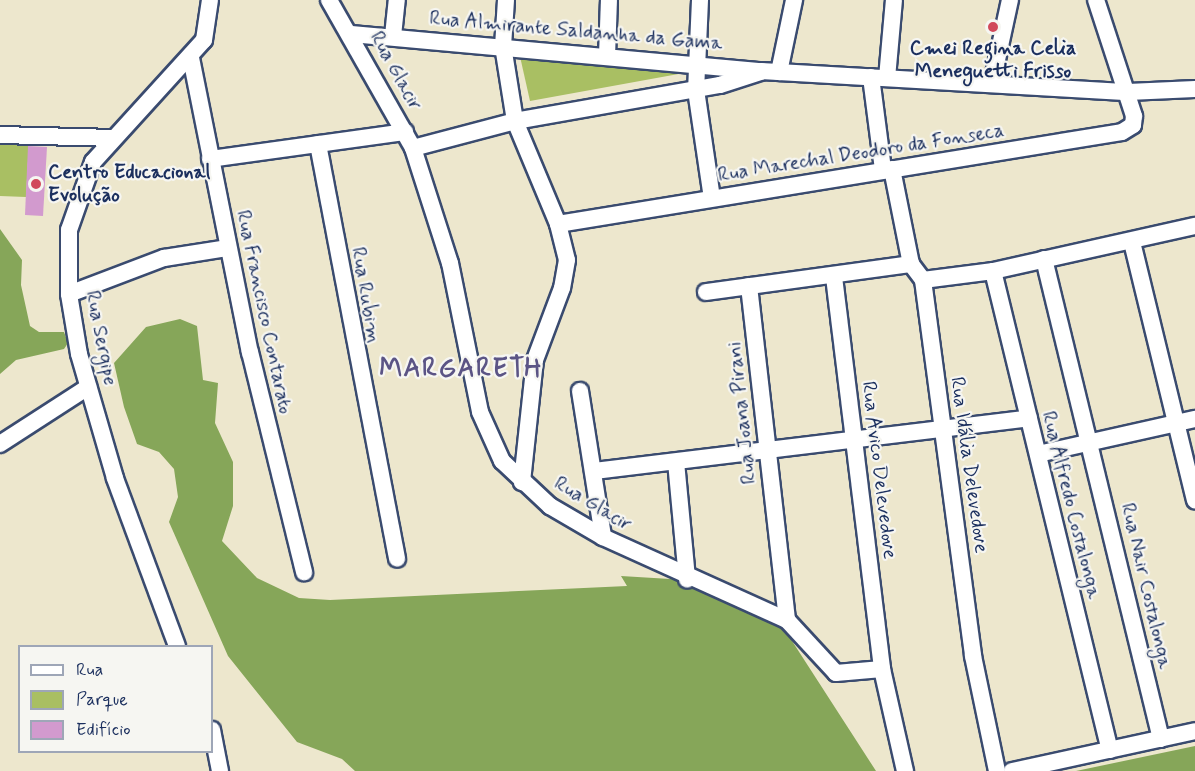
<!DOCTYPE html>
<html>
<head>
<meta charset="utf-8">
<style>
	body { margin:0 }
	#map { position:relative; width:1195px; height:771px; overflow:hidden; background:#ede7cd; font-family:Mynerve,sans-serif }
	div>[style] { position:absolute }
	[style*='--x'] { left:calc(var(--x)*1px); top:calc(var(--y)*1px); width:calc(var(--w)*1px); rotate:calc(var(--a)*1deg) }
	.green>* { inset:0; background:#a9bf63 }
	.forest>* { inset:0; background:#86a659 }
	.building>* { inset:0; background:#d29ace }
	.roads { filter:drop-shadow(2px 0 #3a4b6f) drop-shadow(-2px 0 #3a4b6f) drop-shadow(0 2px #3a4b6f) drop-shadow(0 -2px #3a4b6f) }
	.minor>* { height:16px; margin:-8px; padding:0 8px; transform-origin:8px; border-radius:8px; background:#fff }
	.dots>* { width:16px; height:16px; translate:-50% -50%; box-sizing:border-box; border:3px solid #f6f6f2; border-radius:50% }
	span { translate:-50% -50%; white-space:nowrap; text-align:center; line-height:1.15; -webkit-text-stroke:4.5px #f6f6f2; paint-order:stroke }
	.street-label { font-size:20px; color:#1b2f5e }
	.poi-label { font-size:20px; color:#1b2f5e; font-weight:700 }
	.left { translate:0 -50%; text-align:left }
	.district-label { font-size:26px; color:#5b5485; font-weight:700; letter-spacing:1.5px }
	.legend { position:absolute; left:18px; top:645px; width:195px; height:108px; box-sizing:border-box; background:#f6f6f2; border:2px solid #9ea6b7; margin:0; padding:8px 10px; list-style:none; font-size:18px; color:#1b2f5e }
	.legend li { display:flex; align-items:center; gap:12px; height:30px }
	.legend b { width:30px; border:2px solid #9ea6b7 }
</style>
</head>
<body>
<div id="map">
	<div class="green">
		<i style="clip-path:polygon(519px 52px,684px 73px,530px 101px)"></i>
		<i style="clip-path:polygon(0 142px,29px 143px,26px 197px,0 196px)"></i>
	</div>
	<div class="forest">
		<i style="clip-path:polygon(0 229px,22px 260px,21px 285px,30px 326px,39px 332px,64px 332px,68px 343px,64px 349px,16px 360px,0 374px)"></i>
		<i style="clip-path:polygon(180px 319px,197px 326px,203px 380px,218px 383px,215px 423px,233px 462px,233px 506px,222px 541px,257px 578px,299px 598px,330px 600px,627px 586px,621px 576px,703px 581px,772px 610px,876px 771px,355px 771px,342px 759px,297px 742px,228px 656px,169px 522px,178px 497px,174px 469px,159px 452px,137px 444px,124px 407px,114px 363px,146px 327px)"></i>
		<i style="clip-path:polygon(1195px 746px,1195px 771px,1076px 771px)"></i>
	</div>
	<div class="building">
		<i style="clip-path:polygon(28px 146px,47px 147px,43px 216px,25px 215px)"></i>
	</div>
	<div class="roads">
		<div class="minor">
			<i style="--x:329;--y:0;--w:170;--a:60.4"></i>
			<i style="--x:413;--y:148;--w:121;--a:72.2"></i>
			<i style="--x:450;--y:263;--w:152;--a:78.6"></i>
			<i style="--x:480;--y:412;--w:54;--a:65.8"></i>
			<i style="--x:502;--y:461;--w:66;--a:43.2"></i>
			<i style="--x:550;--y:506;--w:61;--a:30.3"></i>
			<i style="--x:603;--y:537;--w:202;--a:24.3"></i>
			<i style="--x:787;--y:620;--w:72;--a:47.2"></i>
			<i style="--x:836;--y:673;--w:46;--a:-5"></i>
			<i style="--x:506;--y:0;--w:46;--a:93.7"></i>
			<i style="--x:503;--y:46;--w:76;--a:80.9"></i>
			<i style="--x:515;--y:121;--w:112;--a:67.3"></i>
			<i style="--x:558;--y:224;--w:37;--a:76"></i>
			<i style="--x:567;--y:260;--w:28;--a:100"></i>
			<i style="--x:562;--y:288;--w:77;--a:110.6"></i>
			<i style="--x:535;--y:360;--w:123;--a:96.1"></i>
			<i style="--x:700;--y:0;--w:90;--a:92.5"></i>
			<i style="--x:696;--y:90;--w:109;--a:81.6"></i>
			<i style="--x:351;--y:34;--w:412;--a:5.2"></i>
			<i style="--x:761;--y:71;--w:368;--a:3.3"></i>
			<i style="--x:1128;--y:92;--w:67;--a:-2.6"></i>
			<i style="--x:393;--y:36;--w:36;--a:-84"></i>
			<i style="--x:607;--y:56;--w:56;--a:-88"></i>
			<i style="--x:191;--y:58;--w:300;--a:78.7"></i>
			<i style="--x:250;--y:352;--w:227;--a:76.2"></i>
			<i style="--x:779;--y:72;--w:74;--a:-78.2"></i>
			<i style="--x:871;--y:77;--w:94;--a:82.6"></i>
			<i style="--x:887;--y:78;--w:78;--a:-84.9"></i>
			<i style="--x:992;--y:83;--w:85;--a:-77.8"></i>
			<i style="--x:0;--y:135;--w:112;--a:1.5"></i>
			<i style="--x:318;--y:144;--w:422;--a:79.2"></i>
			<i style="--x:413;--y:148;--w:106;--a:-14.8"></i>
			<i style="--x:515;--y:121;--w:208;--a:-10"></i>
			<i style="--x:720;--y:85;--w:43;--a:-17.6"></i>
			<i style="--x:210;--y:159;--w:197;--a:-7.9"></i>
			<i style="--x:892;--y:169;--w:97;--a:78.7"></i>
			<i style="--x:911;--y:264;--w:20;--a:53"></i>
			<i style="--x:923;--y:280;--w:71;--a:-7.3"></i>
			<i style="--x:993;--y:271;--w:207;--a:-12.6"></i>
			<i style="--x:558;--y:224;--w:571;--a:-9.26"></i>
			<i style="--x:1122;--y:132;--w:13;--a:-32"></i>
			<i style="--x:1133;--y:125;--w:9;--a:-84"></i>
			<i style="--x:1134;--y:116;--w:122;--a:-108.1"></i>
			<i style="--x:1132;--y:242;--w:266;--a:76.3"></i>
			<i style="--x:1044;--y:259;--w:494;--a:76.3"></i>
			<i style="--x:993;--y:271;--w:493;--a:76.3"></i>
			<i style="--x:834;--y:277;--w:395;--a:83"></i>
			<i style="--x:882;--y:669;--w:105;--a:77.3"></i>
			<i style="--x:923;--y:280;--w:379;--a:82.4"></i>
			<i style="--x:973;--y:656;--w:117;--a:78.2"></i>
			<i style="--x:749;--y:286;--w:336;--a:83.5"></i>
			<i style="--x:706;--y:292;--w:207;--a:-7.8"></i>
			<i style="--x:69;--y:294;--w:102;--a:-20.8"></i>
			<i style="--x:164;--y:258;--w:65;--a:-8.9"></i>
			<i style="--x:580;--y:391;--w:148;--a:81"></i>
			<i style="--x:0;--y:444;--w:105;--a:-32.9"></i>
			<i style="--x:1038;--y:454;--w:161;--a:-12.6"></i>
			<i style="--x:676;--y:462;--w:118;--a:84.6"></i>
			<i style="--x:594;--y:471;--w:438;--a:-6.9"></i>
			<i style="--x:177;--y:646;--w:179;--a:-110.3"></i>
			<i style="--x:115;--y:478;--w:129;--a:-106.2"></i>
			<i style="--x:79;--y:354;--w:61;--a:-99.5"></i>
			<i style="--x:69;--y:294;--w:64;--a:-90"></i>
			<i style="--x:69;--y:230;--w:72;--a:-70.6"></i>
			<i style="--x:93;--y:162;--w:165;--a:-47.7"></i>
			<i style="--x:204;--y:40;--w:40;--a:-81.5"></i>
			<i style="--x:212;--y:730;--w:42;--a:79"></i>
			<i style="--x:1012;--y:771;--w:187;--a:-12.3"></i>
		</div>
	</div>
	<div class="dots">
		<i style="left:993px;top:27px;background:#d1495b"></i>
		<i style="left:36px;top:184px;background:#d1495b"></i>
	</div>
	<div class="street-label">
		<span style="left:576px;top:31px;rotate:5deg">Rua Almirante Saldanha da Gama</span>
		<span style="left:396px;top:71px;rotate:61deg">Rua Glacir</span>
		<span style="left:861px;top:153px;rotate:-9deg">Rua Marechal Deodoro da Fonseca</span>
		<span style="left:366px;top:295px;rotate:80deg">Rua Rubim</span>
		<span style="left:264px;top:312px;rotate:78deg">Rua Francisco Contarato</span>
		<span style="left:101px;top:338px;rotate:79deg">Rua Sergipe</span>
		<span style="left:742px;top:413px;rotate:-96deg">Rua Joana Pirani</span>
		<span style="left:969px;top:465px;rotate:82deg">Rua Idália Delevedove</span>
		<span style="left:879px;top:470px;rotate:83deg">Rua Avico Delevedove</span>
		<span style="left:593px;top:504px;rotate:31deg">Rua Glacir</span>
		<span style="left:1071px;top:505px;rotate:76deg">Rua Alfredo Costalonga</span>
		<span style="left:1146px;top:586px;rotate:77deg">Rua Nair Costalonga</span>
	</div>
	<div class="poi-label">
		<span style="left:993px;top:60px">Cmei Regina Celia<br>Meneguetti Frisso</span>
		<span class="left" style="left:48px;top:184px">Centro Educacional<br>Evolução</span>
	</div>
	<div class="district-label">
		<span style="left:461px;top:370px">MARGARETH</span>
	</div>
	<ul class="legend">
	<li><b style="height:8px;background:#fff"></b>Rua</li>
	<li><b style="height:16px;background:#a9bf63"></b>Parque</li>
	<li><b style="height:16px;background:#d29ace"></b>Edifício</li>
	</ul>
</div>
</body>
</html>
